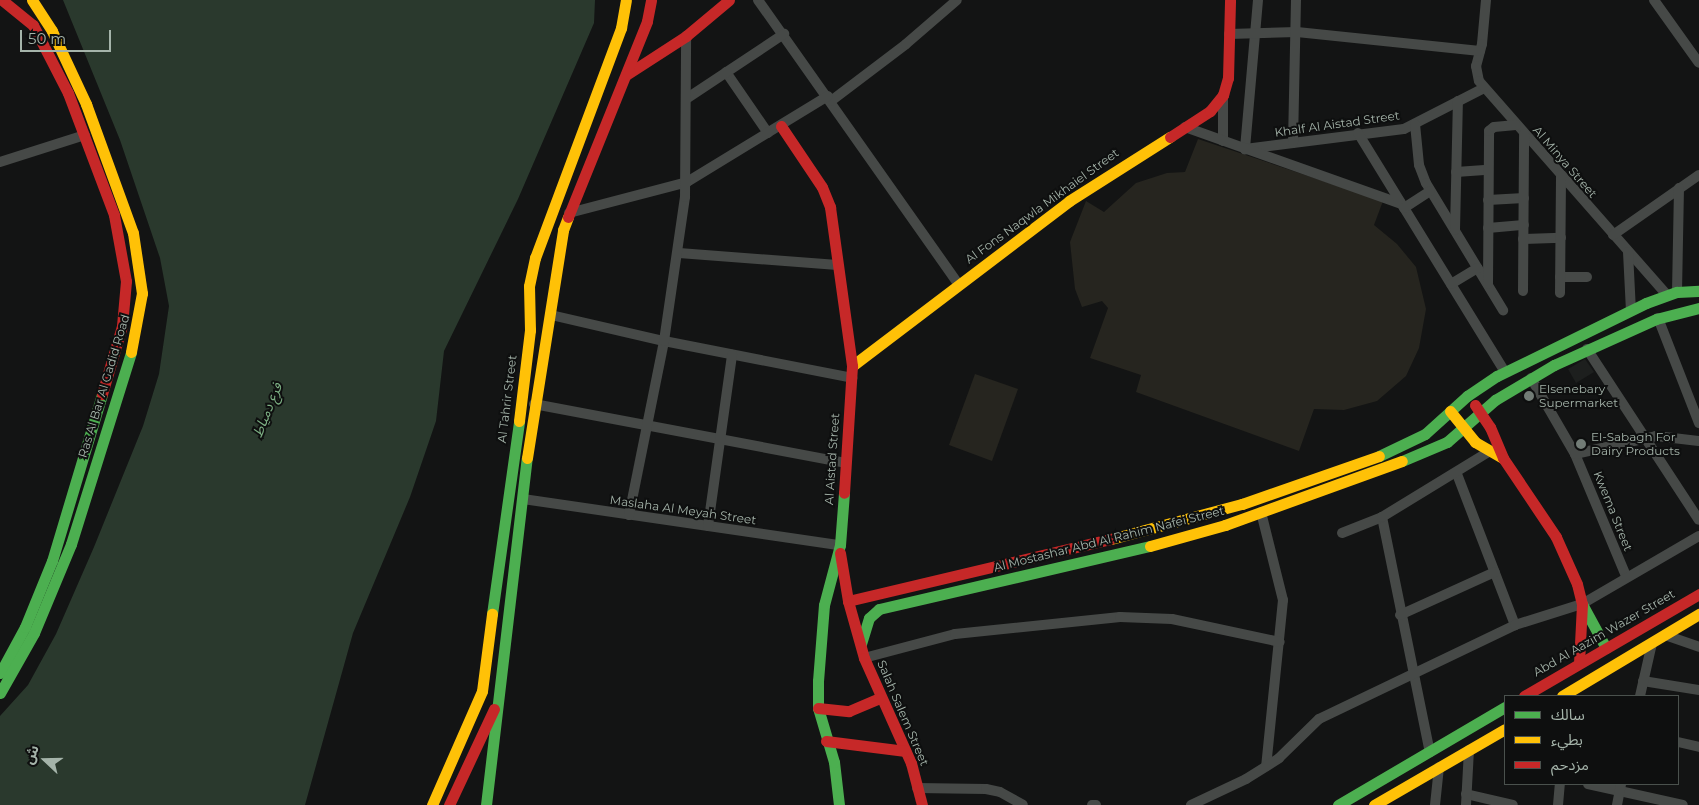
<!DOCTYPE html>
<html>
<head>
<meta charset="utf-8">
<style>
	body { margin:0 }
	#map { position:relative; width:1699px; height:805px; overflow:hidden; background:#131414; font-family:Montserrat,"Noto Sans Arabic",sans-serif }
	div>[style] { position:absolute }
	[style*='--x'] { left:calc(var(--x)*1px); top:calc(var(--y)*1px); width:calc(var(--w)*1px); rotate:calc(var(--a)*1deg) }
	.built>* { inset:0; background:#1d1f1e }
	.green>* { inset:0; background:#26251f }
	.water>* { inset:0; background:#2a392d }
	.street>* { height:10px; margin:-5px; padding:0 5px; transform-origin:5px; border-radius:5px; background:#464947 }
	.fast>* { height:11px; margin:-5.5px; padding:0 5.5px; transform-origin:5.5px; border-radius:5.5px; background:#4caf50 }
	.slow>* { height:11px; margin:-5.5px; padding:0 5.5px; transform-origin:5.5px; border-radius:5.5px; background:#ffc107 }
	.jam>* { height:11px; margin:-5.5px; padding:0 5.5px; transform-origin:5.5px; border-radius:5.5px; background:#c62828 }
	.dots>* { width:14px; height:14px; translate:-50% -50%; box-sizing:border-box; border:2px solid #0e0f0f; border-radius:50% }
	span { translate:-50% -50%; white-space:nowrap; text-align:center; line-height:1.15; -webkit-text-stroke:4px #0e0f0f; paint-order:stroke }
	.street-label { font-size:12px; color:#a5b4aa }
	.poi-label { font-size:12px; color:#a5b4aa }
	.left { translate:0 -50%; text-align:left }
	.water-label { font-size:14px; color:#7caf83; font-style:italic }
	.legend { position:absolute; left:1504px; top:695px; width:175px; height:90px; box-sizing:border-box; background:#0e0f0f; border:1px solid #4a514d; margin:0; padding:6px 9px; list-style:none; font-size:15px; color:#a5b4aa }
	.legend li { display:flex; align-items:center; gap:10px; height:25px }
	.legend b { width:25px; border:1px solid #4a514d }
	.north { position:absolute; left:20px; top:735px; width:50px; height:50px; -webkit-text-stroke:4px #0e0f0f; paint-order:stroke; rotate:291deg; font-size:14px; font-weight:700; line-height:20px; text-align:center; color:#a5b4aa }
	.north::after { content:''; display:block; margin:auto; width:18px; height:22px; background:#a5b4aa; clip-path:polygon(50% 0,100% 100%,50% 72%,0 100%) }
	.scale { position:absolute; left:20px; top:30px; width:91px; height:22px; box-sizing:border-box; border:2px solid #a5b4aa; border-top:0; padding-left:6px; font-size:15px; line-height:18px; white-space:nowrap; color:#a5b4aa; -webkit-text-stroke:4px #0e0f0f; paint-order:stroke }
</style>
</head>
<body>
<div id="map">
	<div class="built">
		<i style="clip-path:polygon(1585px 359px,1594px 372px,1576px 383px,1568px 369px)"></i>
	</div>
	<div class="green">
		<i style="clip-path:polygon(1198px 139px,1383px 201px,1374px 225px,1397px 244px,1416px 267px,1426px 309px,1419px 348px,1406px 376px,1377px 401px,1344px 410px,1314px 409px,1299px 451px,1136px 392px,1141px 375px,1090px 358px,1108px 308px,1102px 301px,1082px 307px,1075px 289px,1070px 242px,1086px 201px,1104px 212px,1136px 183px,1167px 173px,1185px 172px)"></i>
		<i style="clip-path:polygon(975px 374px,1018px 389px,992px 461px,949px 445px)"></i>
	</div>
	<div class="water">
		<i style="clip-path:polygon(63px 0,595px 0,594px 23px,518px 199px,444px 351px,436px 421px,410px 497px,353px 633px,305px 805px,0 805px,0 716px,28px 685px,56px 634px,94px 547px,143px 426px,159px 374px,169px 306px,160px 258px,120px 140px)"></i>
	</div>
	<div class="street">
		<i style="--x:758;--y:0;--w:347;--a:54.8"></i>
		<i style="--x:1258;--y:0;--w:150;--a:95"></i>
		<i style="--x:1245;--y:149;--w:160;--a:-7.2"></i>
		<i style="--x:1404;--y:129;--w:90;--a:-27.1"></i>
		<i style="--x:1486;--y:0;--w:44;--a:95.2"></i>
		<i style="--x:1482;--y:44;--w:23;--a:105"></i>
		<i style="--x:1476;--y:66;--w:15;--a:79"></i>
		<i style="--x:1479;--y:81;--w:285;--a:48.7"></i>
		<i style="--x:1654;--y:0;--w:77;--a:54.5"></i>
		<i style="--x:1229;--y:34;--w:68;--a:-1.7"></i>
		<i style="--x:1297;--y:32;--w:184;--a:5.9"></i>
		<i style="--x:726;--y:72;--w:74;--a:55.5"></i>
		<i style="--x:1223;--y:95;--w:46;--a:90"></i>
		<i style="--x:686;--y:99;--w:118;--a:-33.6"></i>
		<i style="--x:831;--y:101;--w:94;--a:-37.2"></i>
		<i style="--x:906;--y:44;--w:67;--a:-40.8"></i>
		<i style="--x:1415;--y:124;--w:41;--a:84.4"></i>
		<i style="--x:1419;--y:165;--w:19;--a:69"></i>
		<i style="--x:1426;--y:183;--w:149;--a:58.8"></i>
		<i style="--x:1185;--y:127;--w:229;--a:19.6"></i>
		<i style="--x:1358;--y:133;--w:281;--a:58.4"></i>
		<i style="--x:1293;--y:143;--w:143;--a:-88.8"></i>
		<i style="--x:0;--y:162;--w:89;--a:-17.6"></i>
		<i style="--x:1456;--y:172;--w:32;--a:-4"></i>
		<i style="--x:1488;--y:200;--w:36;--a:-3"></i>
		<i style="--x:1404;--y:208;--w:31;--a:-33"></i>
		<i style="--x:569;--y:213;--w:122;--a:-14.7"></i>
		<i style="--x:687;--y:182;--w:165;--a:-31.4"></i>
		<i style="--x:1488;--y:228;--w:36;--a:-5"></i>
		<i style="--x:1455;--y:230;--w:129;--a:-88.7"></i>
		<i style="--x:1613;--y:235;--w:105;--a:-34.9"></i>
		<i style="--x:1523;--y:239;--w:38;--a:-2"></i>
		<i style="--x:1628;--y:252;--w:59;--a:87.1"></i>
		<i style="--x:679;--y:253;--w:159;--a:4.3"></i>
		<i style="--x:1560;--y:277;--w:27;--a:0"></i>
		<i style="--x:1451;--y:284;--w:31;--a:-31"></i>
		<i style="--x:1488;--y:284;--w:153;--a:-89.6"></i>
		<i style="--x:1489;--y:131;--w:6;--a:-39"></i>
		<i style="--x:1494;--y:127;--w:22;--a:-5"></i>
		<i style="--x:1523;--y:291;--w:157;--a:-89.6"></i>
		<i style="--x:1677;--y:292;--w:104;--a:-88.9"></i>
		<i style="--x:1560;--y:293;--w:118;--a:-89.5"></i>
		<i style="--x:551;--y:315;--w:116;--a:13"></i>
		<i style="--x:664;--y:341;--w:192;--a:11.1"></i>
		<i style="--x:1658;--y:318;--w:113;--a:68.7"></i>
		<i style="--x:1587;--y:349;--w:204;--a:56.8"></i>
		<i style="--x:1531;--y:378;--w:88;--a:59.9"></i>
		<i style="--x:1575;--y:454;--w:132;--a:67.3"></i>
		<i style="--x:534;--y:404;--w:317;--a:10.7"></i>
		<i style="--x:1575;--y:454;--w:83;--a:-12.5"></i>
		<i style="--x:1656;--y:436;--w:43;--a:6.6"></i>
		<i style="--x:1457;--y:474;--w:162;--a:69"></i>
		<i style="--x:523;--y:499;--w:320;--a:8.3"></i>
		<i style="--x:1261;--y:512;--w:91;--a:76"></i>
		<i style="--x:1283;--y:600;--w:167;--a:95.8"></i>
		<i style="--x:629;--y:515;--w:177;--a:-78.6"></i>
		<i style="--x:664;--y:341;--w:146;--a:-81.7"></i>
		<i style="--x:685;--y:197;--w:161;--a:-89.6"></i>
		<i style="--x:1382;--y:517;--w:240;--a:78.5"></i>
		<i style="--x:708;--y:526;--w:173;--a:-82"></i>
		<i style="--x:1342;--y:533;--w:43;--a:-21.8"></i>
		<i style="--x:1382;--y:517;--w:127;--a:-31.4"></i>
		<i style="--x:1400;--y:615;--w:104;--a:-24.4"></i>
		<i style="--x:1665;--y:635;--w:36;--a:19"></i>
		<i style="--x:864;--y:658;--w:94;--a:-14.8"></i>
		<i style="--x:955;--y:634;--w:166;--a:-5.9"></i>
		<i style="--x:1120;--y:617;--w:52;--a:2.2"></i>
		<i style="--x:1172;--y:619;--w:110;--a:12"></i>
		<i style="--x:1643;--y:681;--w:57;--a:9.1"></i>
		<i style="--x:1640;--y:696;--w:54;--a:-77.2"></i>
		<i style="--x:1678;--y:742;--w:22;--a:13"></i>
		<i style="--x:1588;--y:784;--w:97;--a:12.5"></i>
		<i style="--x:917;--y:788;--w:69;--a:0.8"></i>
		<i style="--x:986;--y:789;--w:14;--a:12"></i>
		<i style="--x:1000;--y:792;--w:26;--a:29"></i>
		<i style="--x:1466;--y:794;--w:48;--a:13.2"></i>
		<i style="--x:1092;--y:805;--w:4;--a:0"></i>
		<i style="--x:1191;--y:805;--w:61;--a:-25.3"></i>
		<i style="--x:1246;--y:779;--w:39;--a:-32"></i>
		<i style="--x:1279;--y:758;--w:56;--a:-44.3"></i>
		<i style="--x:1319;--y:719;--w:217;--a:-25.6"></i>
		<i style="--x:1515;--y:625;--w:70;--a:-17.4"></i>
		<i style="--x:1582;--y:604;--w:135;--a:-30.2"></i>
		<i style="--x:1435;--y:805;--w:38;--a:-84"></i>
		<i style="--x:1466;--y:805;--w:55;--a:-86.9"></i>
		<i style="--x:1558;--y:805;--w:21;--a:-85"></i>
		<i style="--x:1617;--y:805;--w:21;--a:-79"></i>
	</div>
	<div class="fast">
		<i style="--x:1379;--y:456;--w:51;--a:-25.6"></i>
		<i style="--x:1425;--y:434;--w:57;--a:-42.1"></i>
		<i style="--x:1467;--y:396;--w:36;--a:-34"></i>
		<i style="--x:1497;--y:376;--w:166;--a:-26.1"></i>
		<i style="--x:1646;--y:303;--w:33;--a:-20"></i>
		<i style="--x:1677;--y:292;--w:22;--a:-3"></i>
		<i style="--x:1402;--y:461;--w:49;--a:-22.9"></i>
		<i style="--x:1447;--y:442;--w:64;--a:-41.2"></i>
		<i style="--x:1495;--y:400;--w:69;--a:-30.7"></i>
		<i style="--x:1554;--y:365;--w:112;--a:-24.3"></i>
		<i style="--x:1656;--y:319;--w:44;--a:-14.3"></i>
		<i style="--x:1582;--y:604;--w:50;--a:61.4"></i>
		<i style="--x:492;--y:614;--w:195;--a:-82"></i>
		<i style="--x:861;--y:644;--w:27;--a:-73"></i>
		<i style="--x:869;--y:618;--w:13;--a:-42"></i>
		<i style="--x:879;--y:609;--w:278;--a:-13.1"></i>
		<i style="--x:0;--y:673;--w:52;--a:-61.5"></i>
		<i style="--x:25;--y:627;--w:71;--a:-67.8"></i>
		<i style="--x:52;--y:561;--w:174;--a:-73.3"></i>
		<i style="--x:0;--y:693;--w:69;--a:-60.5"></i>
		<i style="--x:34;--y:633;--w:96;--a:-67.4"></i>
		<i style="--x:71;--y:544;--w:201;--a:-72.6"></i>
		<i style="--x:486;--y:805;--w:349;--a:-83.3"></i>
		<i style="--x:839;--y:805;--w:43;--a:-96.6"></i>
		<i style="--x:834;--y:762;--w:56;--a:-106.5"></i>
		<i style="--x:818;--y:708;--w:27;--a:-90"></i>
		<i style="--x:818;--y:681;--w:76;--a:-85.5"></i>
		<i style="--x:824;--y:605;--w:62;--a:-75.1"></i>
		<i style="--x:840;--y:545;--w:52;--a:-85.6"></i>
		<i style="--x:1338;--y:805;--w:194;--a:-30.4"></i>
	</div>
	<div class="slow">
		<i style="--x:32;--y:0;--w:37;--a:57"></i>
		<i style="--x:52;--y:31;--w:81;--a:65"></i>
		<i style="--x:86;--y:104;--w:137;--a:70"></i>
		<i style="--x:133;--y:233;--w:61;--a:81.5"></i>
		<i style="--x:142;--y:293;--w:60;--a:100.6"></i>
		<i style="--x:852;--y:366;--w:273;--a:-37.2"></i>
		<i style="--x:1069;--y:201;--w:120;--a:-32.4"></i>
		<i style="--x:1450;--y:411;--w:40;--a:51"></i>
		<i style="--x:1475;--y:442;--w:32;--a:30"></i>
		<i style="--x:519;--y:421;--w:92;--a:-83.1"></i>
		<i style="--x:530;--y:330;--w:44;--a:-91.3"></i>
		<i style="--x:529;--y:286;--w:29;--a:-78"></i>
		<i style="--x:535;--y:258;--w:246;--a:-69.5"></i>
		<i style="--x:621;--y:28;--w:28;--a:-80"></i>
		<i style="--x:527;--y:458;--w:231;--a:-81"></i>
		<i style="--x:563;--y:230;--w:14;--a:-69"></i>
		<i style="--x:1111;--y:539;--w:136;--a:-15"></i>
		<i style="--x:1242;--y:504;--w:145;--a:-19.3"></i>
		<i style="--x:1150;--y:546;--w:78;--a:-15.6"></i>
		<i style="--x:1225;--y:525;--w:188;--a:-19.9"></i>
		<i style="--x:1562;--y:696;--w:160;--a:-30.9"></i>
		<i style="--x:432;--y:805;--w:124;--a:-66.3"></i>
		<i style="--x:482;--y:691;--w:78;--a:-82.6"></i>
		<i style="--x:1374;--y:805;--w:151;--a:-30.1"></i>
	</div>
	<div class="jam">
		<i style="--x:2;--y:0;--w:40;--a:39"></i>
		<i style="--x:33;--y:25;--w:76;--a:62.8"></i>
		<i style="--x:68;--y:93;--w:130;--a:69.3"></i>
		<i style="--x:114;--y:215;--w:67;--a:79.7"></i>
		<i style="--x:126;--y:281;--w:45;--a:95.1"></i>
		<i style="--x:122;--y:326;--w:71;--a:106.4"></i>
		<i style="--x:626;--y:75;--w:72;--a:-33"></i>
		<i style="--x:686;--y:36;--w:56;--a:-39.9"></i>
		<i style="--x:781;--y:126;--w:73;--a:56.1"></i>
		<i style="--x:822;--y:187;--w:22;--a:68"></i>
		<i style="--x:830;--y:207;--w:161;--a:82.1"></i>
		<i style="--x:852;--y:366;--w:127;--a:93.6"></i>
		<i style="--x:1170;--y:137;--w:48;--a:-33"></i>
		<i style="--x:1210;--y:111;--w:21;--a:-51"></i>
		<i style="--x:1223;--y:95;--w:18;--a:-74"></i>
		<i style="--x:1228;--y:78;--w:78;--a:-88.5"></i>
		<i style="--x:568;--y:217;--w:211;--a:-68"></i>
		<i style="--x:647;--y:21;--w:21;--a:-79"></i>
		<i style="--x:1475;--y:405;--w:27;--a:56"></i>
		<i style="--x:1490;--y:427;--w:34;--a:67"></i>
		<i style="--x:1503;--y:458;--w:95;--a:56.1"></i>
		<i style="--x:1556;--y:537;--w:51;--a:65.9"></i>
		<i style="--x:1577;--y:584;--w:21;--a:76"></i>
		<i style="--x:1582;--y:604;--w:59;--a:92.9"></i>
		<i style="--x:840;--y:553;--w:49;--a:80.5"></i>
		<i style="--x:848;--y:601;--w:59;--a:74.3"></i>
		<i style="--x:864;--y:658;--w:115;--a:65.9"></i>
		<i style="--x:911;--y:763;--w:43;--a:75.3"></i>
		<i style="--x:848;--y:601;--w:270;--a:-13.3"></i>
		<i style="--x:1524;--y:696;--w:203;--a:-30.2"></i>
		<i style="--x:818;--y:708;--w:31;--a:6"></i>
		<i style="--x:849;--y:711;--w:33;--a:-23"></i>
		<i style="--x:826;--y:741;--w:80;--a:7.2"></i>
		<i style="--x:449;--y:805;--w:106;--a:-64.9"></i>
	</div>
	<div class="dots">
		<i style="left:1529px;top:396px;background:#727c76"></i>
		<i style="left:1581px;top:444px;background:#727c76"></i>
	</div>
	<div class="street-label">
		<span style="left:1337px;top:124px;rotate:-8deg">Khalf Al Aistad Street</span>
		<span style="left:1565px;top:162px;rotate:49deg">Al Minya Street</span>
		<span style="left:1042px;top:206px;rotate:-36deg">Al Fons Naqwla Mikhaiel Street</span>
		<span style="left:104px;top:386px;rotate:-73deg">Ras Al Bar Al Gadid Road</span>
		<span style="left:507px;top:399px;rotate:-83deg">Al Tahrir Street</span>
		<span style="left:832px;top:459px;rotate:-86deg">Al Aistad Street</span>
		<span style="left:683px;top:510px;rotate:8deg">Maslaha Al Meyah Street</span>
		<span style="left:1613px;top:511px;rotate:68deg">Kwema Street</span>
		<span style="left:1109px;top:539px;rotate:-14deg">Al Mostashar Abd Al Rahim Nafei Street</span>
		<span style="left:1604px;top:633px;rotate:-30deg">Abd Al Aazim Wazer Street</span>
		<span style="left:903px;top:713px;rotate:67deg">Salah Salem Street</span>
	</div>
	<div class="poi-label">
		<span class="left" style="left:1539px;top:396px">Elsenebary<br>Supermarket</span>
		<span class="left" style="left:1591px;top:444px">El-Sabagh For<br>Dairy Products</span>
	</div>
	<div class="water-label">
		<span style="left:267px;top:410px;rotate:-68deg">فرع دمياط</span>
	</div>
	<ul class="legend">
	<li><b style="height:6px;background:#4caf50"></b>سالك</li>
	<li><b style="height:6px;background:#ffc107"></b>بطيء</li>
	<li><b style="height:6px;background:#c62828"></b>مزدحم</li>
	</ul>
	<div class="north">ش</div>
	<div class="scale">50 m</div>
</div>
</body>
</html>
